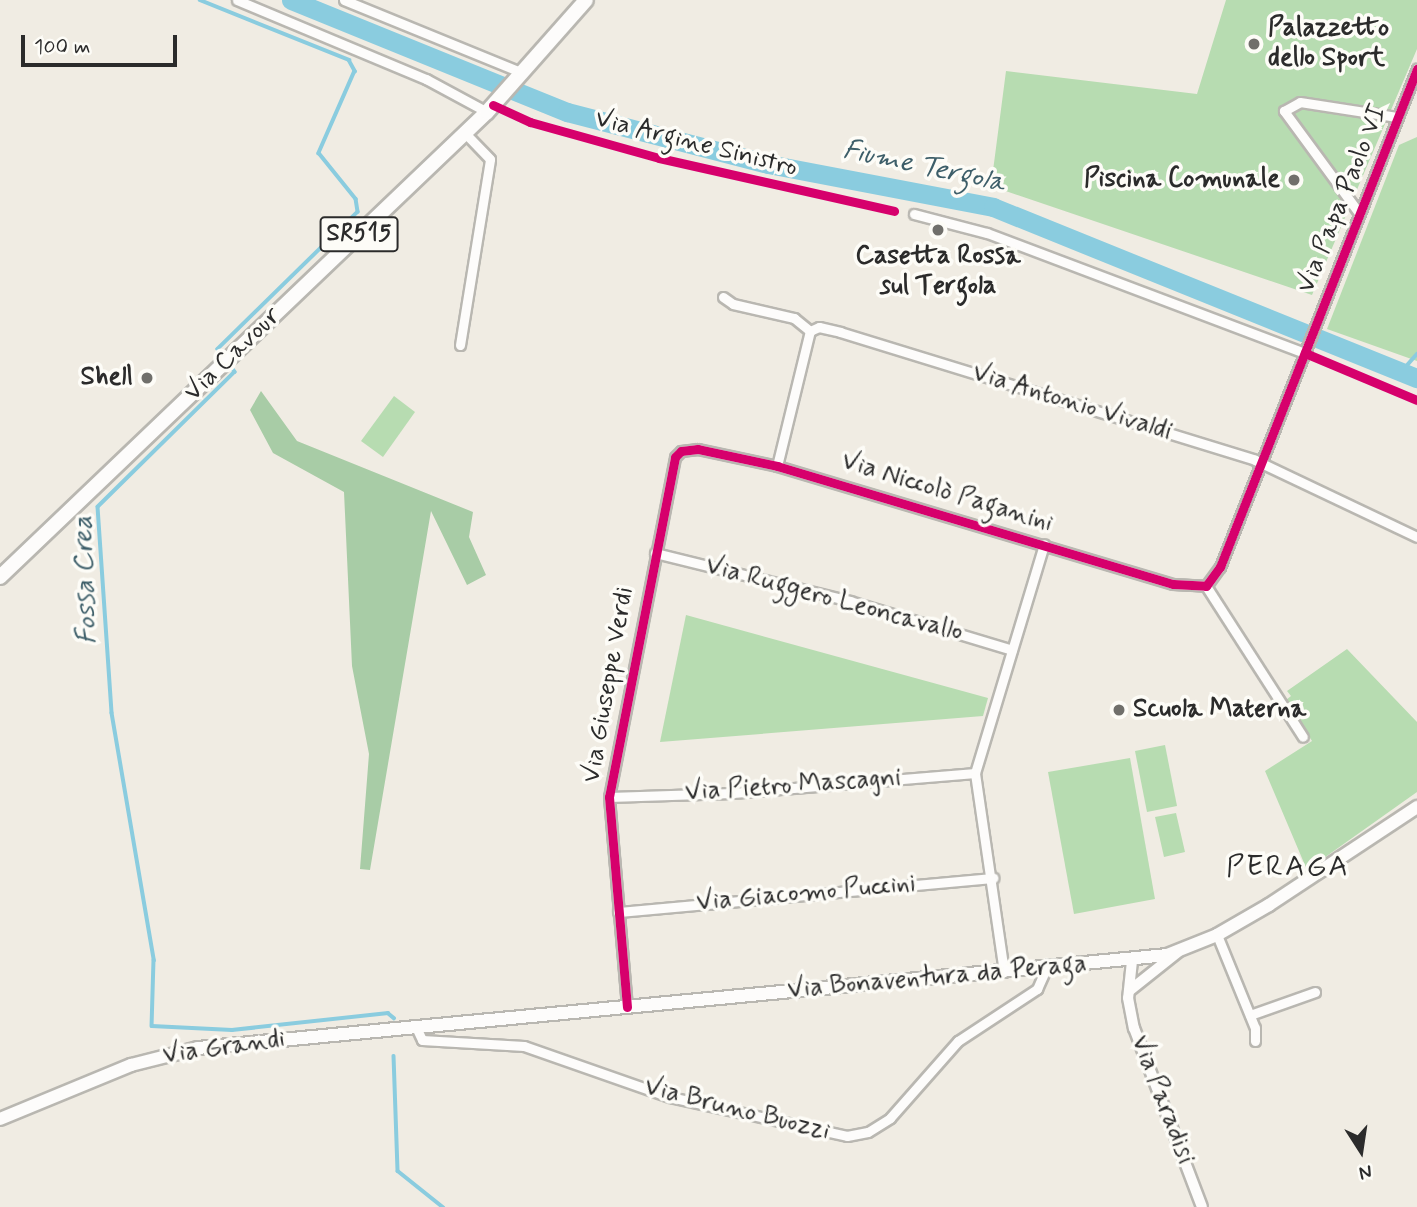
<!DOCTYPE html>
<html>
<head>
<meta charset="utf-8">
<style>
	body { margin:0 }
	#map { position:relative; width:1417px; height:1207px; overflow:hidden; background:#f0ece3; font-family:Mynerve,sans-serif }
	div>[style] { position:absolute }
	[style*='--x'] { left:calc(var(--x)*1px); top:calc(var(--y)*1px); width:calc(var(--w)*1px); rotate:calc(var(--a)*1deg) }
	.green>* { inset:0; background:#b7dcb1 }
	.forest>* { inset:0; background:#a8cca6 }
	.stream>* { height:3.5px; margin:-1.75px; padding:0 1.75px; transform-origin:1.75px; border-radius:1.75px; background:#8accdf }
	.river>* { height:19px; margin:-9.5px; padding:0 9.5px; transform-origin:9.5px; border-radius:9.5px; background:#8accdf }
	.roads { filter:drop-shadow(2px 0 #b9b7b1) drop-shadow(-2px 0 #b9b7b1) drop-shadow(0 2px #b9b7b1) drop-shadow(0 -2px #b9b7b1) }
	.minor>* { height:9px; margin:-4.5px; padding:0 4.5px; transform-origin:4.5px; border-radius:4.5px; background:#fdfcfb }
	.tertiary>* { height:10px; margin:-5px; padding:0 5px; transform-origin:5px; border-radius:5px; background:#fdfcfb }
	.secondary>* { height:12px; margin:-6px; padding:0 6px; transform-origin:6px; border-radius:6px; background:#fdfcfb }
	.primary>* { height:14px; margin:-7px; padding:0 7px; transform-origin:7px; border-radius:7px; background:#fdfcfb }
	.cycleway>* { height:9px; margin:-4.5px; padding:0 4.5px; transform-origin:4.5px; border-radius:4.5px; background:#d6006c }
	.dots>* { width:19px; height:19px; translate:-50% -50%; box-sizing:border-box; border:4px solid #fdfcf7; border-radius:50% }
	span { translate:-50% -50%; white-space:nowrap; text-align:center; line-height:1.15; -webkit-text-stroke:7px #fdfcf7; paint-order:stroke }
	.shield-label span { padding:2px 5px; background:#fdfcf7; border:2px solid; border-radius:5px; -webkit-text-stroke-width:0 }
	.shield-label { font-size:24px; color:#2b2b2b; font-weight:700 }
	.poi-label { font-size:26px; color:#2b2b2b; font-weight:700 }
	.left { translate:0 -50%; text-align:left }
	.right { translate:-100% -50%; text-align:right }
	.street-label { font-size:26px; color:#2b2b2b }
	.water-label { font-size:28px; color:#3d5e69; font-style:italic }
	.quarter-label { font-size:30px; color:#2b2b2b; letter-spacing:2px }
	.north { position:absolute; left:1326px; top:1116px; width:70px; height:70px; -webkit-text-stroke:5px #fdfcf7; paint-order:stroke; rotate:168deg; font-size:19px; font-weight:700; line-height:28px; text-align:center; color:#2b2b2b }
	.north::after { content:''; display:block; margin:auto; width:24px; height:32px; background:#2b2b2b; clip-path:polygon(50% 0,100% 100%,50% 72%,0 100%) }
	.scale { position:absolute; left:21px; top:35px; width:156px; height:32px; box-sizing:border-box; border:4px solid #2b2b2b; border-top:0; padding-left:9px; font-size:21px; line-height:24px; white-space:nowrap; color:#2b2b2b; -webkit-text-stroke:5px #fdfcf7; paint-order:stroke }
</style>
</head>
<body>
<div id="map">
	<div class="green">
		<i style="clip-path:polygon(1226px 0,1417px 0,1417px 49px,1312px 295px,991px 186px,1006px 71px,1197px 94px)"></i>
		<i style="clip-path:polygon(1417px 137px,1417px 361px,1327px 329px,1399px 145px)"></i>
		<i style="clip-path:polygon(394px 396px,415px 412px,383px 457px,361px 441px)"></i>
		<i style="clip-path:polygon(686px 615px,988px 698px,983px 716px,660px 742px)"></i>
		<i style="clip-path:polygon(1347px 649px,1417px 722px,1417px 792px,1307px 870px,1265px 771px,1312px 741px,1286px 700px,1291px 696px,1287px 691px)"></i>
		<i style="clip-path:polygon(1165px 745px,1177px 806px,1147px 812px,1135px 751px)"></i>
		<i style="clip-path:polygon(1130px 758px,1155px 899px,1074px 914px,1048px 772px)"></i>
		<i style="clip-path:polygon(1176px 813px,1185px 852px,1164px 857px,1155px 817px)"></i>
	</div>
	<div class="forest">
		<i style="clip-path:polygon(261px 391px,297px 441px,473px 512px,469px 537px,486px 575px,467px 585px,431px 511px,370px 870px,360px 869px,369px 754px,352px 666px,344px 492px,273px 453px,250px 410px)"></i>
	</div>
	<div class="stream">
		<i style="--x:200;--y:0;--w:161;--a:21.9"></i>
		<i style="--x:349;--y:60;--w:13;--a:61"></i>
		<i style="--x:355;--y:71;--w:90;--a:113.7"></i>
		<i style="--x:319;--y:153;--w:59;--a:51.2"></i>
		<i style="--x:356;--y:199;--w:13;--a:81"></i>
		<i style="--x:358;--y:212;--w:196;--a:135.6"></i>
		<i style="--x:218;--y:349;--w:9;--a:54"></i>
		<i style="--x:228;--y:362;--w:12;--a:55"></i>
		<i style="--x:235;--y:372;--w:192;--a:135.4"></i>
		<i style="--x:98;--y:507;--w:206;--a:86.1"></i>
		<i style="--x:112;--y:713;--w:251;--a:80.3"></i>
		<i style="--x:154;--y:960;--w:66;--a:91.7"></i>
		<i style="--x:152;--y:1026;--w:80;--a:2.9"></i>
		<i style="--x:232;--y:1030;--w:157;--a:-6.2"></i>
		<i style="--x:388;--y:1013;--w:8;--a:40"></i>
		<i style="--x:1403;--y:370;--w:21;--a:-49"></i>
		<i style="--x:394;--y:1056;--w:115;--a:88"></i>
		<i style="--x:398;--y:1171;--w:58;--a:38.7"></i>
	</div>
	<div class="river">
		<i style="--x:291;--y:0;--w:298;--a:22.1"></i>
		<i style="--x:567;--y:112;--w:208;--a:14.5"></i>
		<i style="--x:768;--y:164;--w:229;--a:10.8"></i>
		<i style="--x:993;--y:207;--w:457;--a:22"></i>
	</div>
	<div class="roads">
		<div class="minor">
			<i style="--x:237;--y:0;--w:205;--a:22.7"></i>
			<i style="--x:426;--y:79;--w:69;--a:28.4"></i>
			<i style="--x:344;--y:0;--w:193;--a:22.2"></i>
			<i style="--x:1359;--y:213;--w:127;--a:-126.3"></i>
			<i style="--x:1284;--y:111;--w:18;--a:-29"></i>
			<i style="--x:1300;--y:102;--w:98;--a:8.8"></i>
			<i style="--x:914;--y:214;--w:75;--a:14.6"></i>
			<i style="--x:987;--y:233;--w:340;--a:20.7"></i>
			<i style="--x:723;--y:297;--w:12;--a:35"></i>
			<i style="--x:733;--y:304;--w:63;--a:12.9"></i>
			<i style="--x:794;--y:318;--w:21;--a:39"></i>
			<i style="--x:810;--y:331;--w:10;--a:-24"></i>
			<i style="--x:819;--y:327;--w:22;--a:13"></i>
			<i style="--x:840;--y:332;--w:434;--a:17.1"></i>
			<i style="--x:1255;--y:460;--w:179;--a:25.4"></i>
			<i style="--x:460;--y:345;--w:188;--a:-80.8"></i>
			<i style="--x:490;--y:159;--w:36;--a:-134"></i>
			<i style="--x:777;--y:466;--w:139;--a:-76.3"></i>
			<i style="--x:655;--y:553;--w:201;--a:13.8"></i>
			<i style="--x:850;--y:601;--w:169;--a:16.8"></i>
			<i style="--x:1206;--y:586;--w:179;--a:57.3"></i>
			<i style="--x:609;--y:797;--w:124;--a:-1.8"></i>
			<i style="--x:733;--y:793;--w:243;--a:-4.7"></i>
			<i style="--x:618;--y:912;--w:377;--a:-5.2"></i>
			<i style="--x:1217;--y:935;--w:100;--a:67.8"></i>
			<i style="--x:1255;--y:1028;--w:13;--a:90"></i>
			<i style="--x:1004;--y:972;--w:201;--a:-98.3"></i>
			<i style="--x:975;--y:773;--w:239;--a:-73.2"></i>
			<i style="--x:627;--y:1007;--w:211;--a:-94.9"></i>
			<i style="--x:609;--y:797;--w:346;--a:-79"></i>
			<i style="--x:675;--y:457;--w:8;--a:-45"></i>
			<i style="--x:681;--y:451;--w:17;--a:-7"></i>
			<i style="--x:698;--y:449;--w:81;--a:12.1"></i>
			<i style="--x:777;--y:466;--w:413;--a:16.6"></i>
			<i style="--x:1173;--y:584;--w:33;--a:3"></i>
			<i style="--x:1206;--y:586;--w:24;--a:-54"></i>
			<i style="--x:1220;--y:567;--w:536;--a:-68.42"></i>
			<i style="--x:1250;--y:1015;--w:69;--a:-19.5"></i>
			<i style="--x:416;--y:1027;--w:14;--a:65"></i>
			<i style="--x:422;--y:1040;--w:102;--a:3.4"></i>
			<i style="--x:524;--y:1046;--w:155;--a:19.3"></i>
			<i style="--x:670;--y:1097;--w:181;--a:12.4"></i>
			<i style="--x:847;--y:1136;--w:21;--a:-11"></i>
			<i style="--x:868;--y:1132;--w:26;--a:-32"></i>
			<i style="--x:890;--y:1118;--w:103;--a:-48.6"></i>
			<i style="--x:958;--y:1041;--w:95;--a:-33.4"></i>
			<i style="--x:1037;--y:989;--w:22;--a:-66"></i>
		</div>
		<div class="tertiary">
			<i style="--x:1132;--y:961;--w:37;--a:96"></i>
			<i style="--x:1128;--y:998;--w:31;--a:79"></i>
			<i style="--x:1134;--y:1028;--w:191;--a:69.2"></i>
			<i style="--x:1129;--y:991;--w:63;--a:-38.5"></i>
		</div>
		<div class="secondary">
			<i style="--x:0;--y:1119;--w:142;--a:-22.4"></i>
			<i style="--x:131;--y:1065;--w:69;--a:-14.2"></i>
			<i style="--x:198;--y:1048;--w:973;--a:-5.48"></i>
			<i style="--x:1167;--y:955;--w:54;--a:-21.8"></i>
			<i style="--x:1217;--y:935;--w:60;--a:-30"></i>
			<i style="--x:1269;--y:905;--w:178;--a:-33.5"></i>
		</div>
		<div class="primary">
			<i style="--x:0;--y:577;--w:673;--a:-43.68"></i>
			<i style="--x:487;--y:112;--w:149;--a:-48.5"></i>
		</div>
	</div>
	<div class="cycleway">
		<i style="--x:493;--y:105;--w:41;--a:24.7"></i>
		<i style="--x:530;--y:122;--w:134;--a:15.6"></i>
		<i style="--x:659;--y:158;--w:241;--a:12.7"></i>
		<i style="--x:1305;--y:353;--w:121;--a:22.8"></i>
		<i style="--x:627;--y:1007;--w:211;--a:-94.9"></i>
		<i style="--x:609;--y:797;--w:346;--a:-79"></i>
		<i style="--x:675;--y:457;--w:8;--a:-45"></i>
		<i style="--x:681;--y:451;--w:17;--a:-7"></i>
		<i style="--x:698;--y:449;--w:81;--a:12.1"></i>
		<i style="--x:777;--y:466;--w:413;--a:16.6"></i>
		<i style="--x:1173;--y:584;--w:33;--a:3"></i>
		<i style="--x:1206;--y:586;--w:24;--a:-54"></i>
		<i style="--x:1220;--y:567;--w:536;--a:-68.42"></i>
	</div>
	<div class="dots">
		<i style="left:1254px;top:44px;background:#706f6b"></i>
		<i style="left:1294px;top:180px;background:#706f6b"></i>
		<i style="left:938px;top:230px;background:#706f6b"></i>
		<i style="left:147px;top:378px;background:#706f6b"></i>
		<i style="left:1119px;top:710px;background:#706f6b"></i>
	</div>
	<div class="shield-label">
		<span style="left:359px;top:234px">SR515</span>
	</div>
	<div class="poi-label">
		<span class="left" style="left:1268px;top:44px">Palazzetto<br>dello Sport</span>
		<span class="right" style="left:1280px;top:180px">Piscina Comunale</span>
		<span style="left:938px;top:272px">Casetta Rossa<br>sul Tergola</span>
		<span class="right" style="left:133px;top:378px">Shell</span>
		<span class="left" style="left:1133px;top:710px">Scuola Materna</span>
	</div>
	<div class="street-label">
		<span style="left:696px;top:144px;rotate:14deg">Via Argine Sinistro</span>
		<span style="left:1343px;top:199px;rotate:-68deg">Via Papa Paolo VI</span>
		<span style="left:233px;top:355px;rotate:-44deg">Via Cavour</span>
		<span style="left:1072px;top:403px;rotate:17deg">Via Antonio Vivaldi</span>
		<span style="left:947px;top:493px;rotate:17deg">Via Niccolò Paganini</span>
		<span style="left:834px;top:600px;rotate:15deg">Via Ruggero Leoncavallo</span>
		<span style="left:609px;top:685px;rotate:-80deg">Via Giuseppe Verdi</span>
		<span style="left:793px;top:786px;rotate:-4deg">Via Pietro Mascagni</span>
		<span style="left:806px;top:894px;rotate:-5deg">Via Giacomo Puccini</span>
		<span style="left:937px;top:978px;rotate:-5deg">Via Bonaventura da Peraga</span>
		<span style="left:224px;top:1048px;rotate:-8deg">Via Grandi</span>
		<span style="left:1162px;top:1100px;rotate:69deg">Via Paradisi</span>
		<span style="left:737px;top:1110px;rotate:14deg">Via Bruno Buozzi</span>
	</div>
	<div class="water-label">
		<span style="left:924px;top:167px;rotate:12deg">Fiume Tergola</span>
		<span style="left:86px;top:580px;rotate:-92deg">Fossa Crea</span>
	</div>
	<div class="quarter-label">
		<span style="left:1288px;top:867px">PERAGA</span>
	</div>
	<div class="north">N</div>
	<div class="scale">100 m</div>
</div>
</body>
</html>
